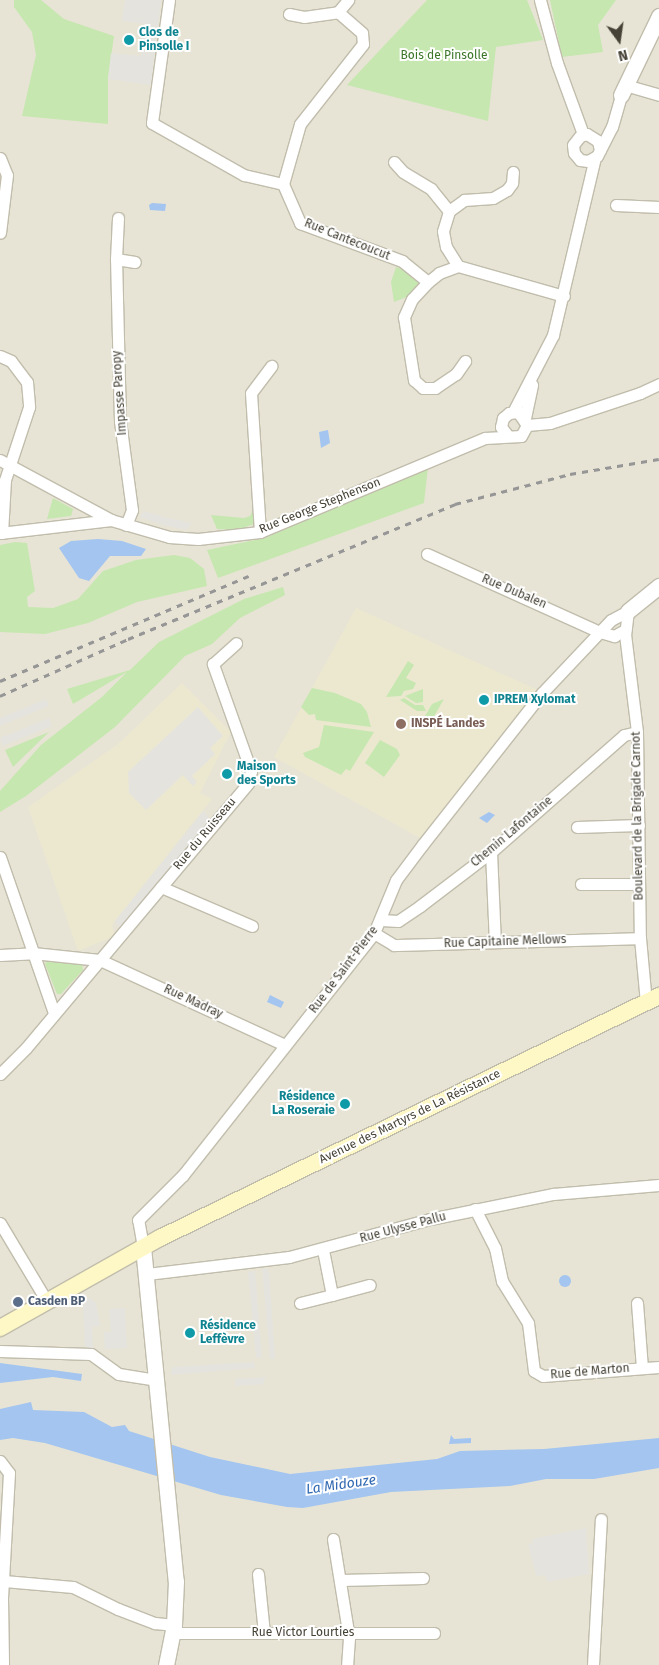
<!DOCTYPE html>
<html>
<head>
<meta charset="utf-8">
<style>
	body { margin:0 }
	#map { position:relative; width:659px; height:1665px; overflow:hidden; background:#f3f1e7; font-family:"Fira Sans",sans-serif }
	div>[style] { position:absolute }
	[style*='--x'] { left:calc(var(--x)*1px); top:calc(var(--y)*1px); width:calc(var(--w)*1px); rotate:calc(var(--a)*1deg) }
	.residential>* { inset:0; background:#e7e4d5 }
	.education>* { inset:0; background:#ece8d0 }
	.green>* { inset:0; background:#c6e7af }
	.parking>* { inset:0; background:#e4e3de }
	.water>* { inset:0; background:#a3c5f0 }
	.round { border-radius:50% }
	.roads { filter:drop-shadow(1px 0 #c1bdac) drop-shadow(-1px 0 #c1bdac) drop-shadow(0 1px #c1bdac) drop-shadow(0 -1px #c1bdac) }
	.minor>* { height:11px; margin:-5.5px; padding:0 5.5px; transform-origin:5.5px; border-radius:5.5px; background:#fff }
	.tertiary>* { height:15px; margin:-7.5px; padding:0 7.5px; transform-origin:7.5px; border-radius:7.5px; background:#fff }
	.secondary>* { height:16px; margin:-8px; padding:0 8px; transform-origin:8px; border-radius:8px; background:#fef8c6 }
	.rail>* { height:3px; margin-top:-1.5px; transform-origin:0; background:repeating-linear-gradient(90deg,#969696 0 6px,transparent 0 12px) }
	.dots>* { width:14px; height:14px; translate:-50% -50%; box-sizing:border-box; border:2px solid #fff; border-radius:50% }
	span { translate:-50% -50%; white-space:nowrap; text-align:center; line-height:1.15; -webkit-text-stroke:4px #fff; paint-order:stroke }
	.culture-label { font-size:12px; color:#0d838f; font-weight:700 }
	.left { translate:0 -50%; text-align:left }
	.right { translate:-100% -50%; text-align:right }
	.park-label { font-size:12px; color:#3c7729 }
	.street-label { font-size:12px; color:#464236 }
	.education-label { font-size:12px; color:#785e54; font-weight:700 }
	.service-label { font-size:12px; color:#4e5e75; font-weight:700 }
	.water-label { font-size:14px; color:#3068b1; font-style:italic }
	.north { position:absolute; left:594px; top:15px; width:50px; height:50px; -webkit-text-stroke:4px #fff; paint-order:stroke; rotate:166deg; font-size:14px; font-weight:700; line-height:20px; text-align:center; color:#464236 }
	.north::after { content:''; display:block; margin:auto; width:18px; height:22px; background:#464236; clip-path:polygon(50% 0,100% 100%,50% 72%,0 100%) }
</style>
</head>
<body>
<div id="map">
	<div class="residential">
		<i style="clip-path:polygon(0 0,659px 0,659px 1665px,0 1665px)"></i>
	</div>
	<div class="education">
		<i style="clip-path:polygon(356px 608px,538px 690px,420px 838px,274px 757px)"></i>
		<i style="clip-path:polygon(182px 683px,231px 732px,200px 793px,212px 799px,112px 925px,115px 936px,78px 951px,28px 807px,118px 744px)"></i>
	</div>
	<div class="green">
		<i style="clip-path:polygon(14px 0,41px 0,64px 19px,114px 36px,108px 79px,108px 124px,22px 116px,36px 55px,32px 32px,14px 7px)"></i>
		<i style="clip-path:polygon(427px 0,527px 0,543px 40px,496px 47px,488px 121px,347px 85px)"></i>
		<i style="clip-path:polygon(550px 0,616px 0,598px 25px,603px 52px,562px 57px)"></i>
		<i style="clip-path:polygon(396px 267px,412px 273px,418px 278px,418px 286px,409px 296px,394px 302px,391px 282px)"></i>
		<i style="clip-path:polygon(428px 467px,424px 503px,218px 578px,207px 550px,265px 538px)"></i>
		<i style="clip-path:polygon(53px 498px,73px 509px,71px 516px,47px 519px)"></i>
		<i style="clip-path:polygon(253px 510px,254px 524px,237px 530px,217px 529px,211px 515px,244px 518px,250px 516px)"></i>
		<i style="clip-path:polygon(15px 542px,27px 543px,35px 591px,27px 597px,28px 607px,53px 608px,78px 599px,103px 571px,136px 560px,174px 555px,190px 558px,204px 569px,207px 586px,137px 602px,88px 623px,45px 634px,0 632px,0 545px)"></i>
		<i style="clip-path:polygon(283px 587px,285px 595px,240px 618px,212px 644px,185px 656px,115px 727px,26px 796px,0 812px,0 791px,41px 745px,102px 697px,127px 672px,73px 704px,67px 689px,130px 670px,159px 642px,244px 599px)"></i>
		<i style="clip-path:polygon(408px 661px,414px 665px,406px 678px,416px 683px,413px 689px,404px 691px,401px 696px,386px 697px)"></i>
		<i style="clip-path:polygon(312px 688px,335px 693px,361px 704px,367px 712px,371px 727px,316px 720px,315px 714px,309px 715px,301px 707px)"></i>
		<i style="clip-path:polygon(423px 689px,423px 702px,416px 703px,405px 696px)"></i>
		<i style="clip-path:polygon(404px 698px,415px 705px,423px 705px,426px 711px,417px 711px,400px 700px)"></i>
		<i style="clip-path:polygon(444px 699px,433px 718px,425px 716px,432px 704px)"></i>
		<i style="clip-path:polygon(324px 725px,374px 732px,350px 771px,346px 769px,341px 775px,305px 757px,303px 753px,319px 747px)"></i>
		<i style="clip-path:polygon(49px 732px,13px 767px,5px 750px)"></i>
		<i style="clip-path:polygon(380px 740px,397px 749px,400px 755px,384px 777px,365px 763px)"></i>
		<i style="clip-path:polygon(48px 960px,82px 964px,83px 970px,61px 994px,57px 994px,45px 964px)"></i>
	</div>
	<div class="parking">
		<i style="clip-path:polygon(125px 0,161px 0,151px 85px,108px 79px,111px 53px,141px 56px,145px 24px,122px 21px)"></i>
		<i style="clip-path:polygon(144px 511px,168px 518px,192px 523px,186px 530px,164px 525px,139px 517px)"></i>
		<i style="clip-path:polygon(46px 699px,49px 706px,0 726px,0 718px)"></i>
		<i style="clip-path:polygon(198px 707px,223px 736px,210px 748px,215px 754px,192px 776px,197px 782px,193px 786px,183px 775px,146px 810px,129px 793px,128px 772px)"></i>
		<i style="clip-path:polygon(49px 718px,52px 726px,2px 746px,0 738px)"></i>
		<i style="clip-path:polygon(203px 811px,210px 819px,121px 930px,115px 921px)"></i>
		<i style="clip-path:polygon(268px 1268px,270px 1284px,275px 1359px,270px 1359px,262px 1269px)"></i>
		<i style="clip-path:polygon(255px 1271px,262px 1357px,256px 1358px,248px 1272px)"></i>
		<i style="clip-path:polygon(90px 1298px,96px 1303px,100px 1326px,92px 1327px,93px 1349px,85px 1349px,83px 1301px)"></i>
		<i style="clip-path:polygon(125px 1308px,127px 1348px,105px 1349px,104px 1332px,111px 1332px,109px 1309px)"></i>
		<i style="clip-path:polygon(254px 1362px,255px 1368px,171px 1375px,172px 1367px)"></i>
		<i style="clip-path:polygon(266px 1377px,263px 1384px,235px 1386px,235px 1379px)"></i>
		<i style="clip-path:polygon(586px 1528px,589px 1574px,547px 1582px,545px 1575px,536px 1576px,528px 1544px,533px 1543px,532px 1539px)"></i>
	</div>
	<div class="water">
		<i style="clip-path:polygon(152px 203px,166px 204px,165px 211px,150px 210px,149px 205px)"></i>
		<i style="clip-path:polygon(328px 430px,330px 443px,321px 448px,319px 432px)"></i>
		<i style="clip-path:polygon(98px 539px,122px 541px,146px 549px,141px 556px,110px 556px,89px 581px,79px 578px,59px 548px,71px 541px)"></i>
		<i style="clip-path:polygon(489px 812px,495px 815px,487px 823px,479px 818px)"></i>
		<i style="clip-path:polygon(270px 995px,284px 1002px,281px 1008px,267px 1002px)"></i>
		<i class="round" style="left:559px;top:1275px;width:12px;height:12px"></i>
		<i style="clip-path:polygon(0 1363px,82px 1374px,81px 1381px,53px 1377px,0 1383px)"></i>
		<i style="clip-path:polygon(31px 1402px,33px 1410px,84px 1412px,112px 1427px,125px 1425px,129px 1431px,210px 1457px,290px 1474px,437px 1459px,460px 1451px,544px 1449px,659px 1438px,659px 1468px,594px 1479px,546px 1479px,510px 1486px,391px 1492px,303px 1508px,287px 1507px,221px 1495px,45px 1443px,13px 1438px,0 1440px,0 1409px)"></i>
		<i style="clip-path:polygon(451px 1435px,454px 1439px,471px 1438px,471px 1443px,449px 1444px)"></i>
	</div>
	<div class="roads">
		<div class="minor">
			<i style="--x:169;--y:0;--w:124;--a:97.9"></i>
			<i style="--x:152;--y:123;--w:106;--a:29.5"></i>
			<i style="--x:244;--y:175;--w:40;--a:13"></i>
			<i style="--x:540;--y:0;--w:65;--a:74.9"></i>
			<i style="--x:557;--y:63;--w:76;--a:69.9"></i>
			<i style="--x:338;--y:12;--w:16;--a:-50"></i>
			<i style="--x:289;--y:14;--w:15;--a:11"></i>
			<i style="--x:304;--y:17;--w:34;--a:-8"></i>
			<i style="--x:338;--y:12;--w:32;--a:41"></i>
			<i style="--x:362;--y:33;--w:11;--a:85"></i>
			<i style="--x:363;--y:44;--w:102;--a:128.2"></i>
			<i style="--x:300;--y:124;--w:62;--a:105.8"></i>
			<i style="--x:283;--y:184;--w:43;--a:66.4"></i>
			<i style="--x:300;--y:223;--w:109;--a:20.4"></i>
			<i style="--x:402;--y:261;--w:33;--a:39"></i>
			<i style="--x:428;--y:282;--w:14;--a:-39"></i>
			<i style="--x:439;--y:273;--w:20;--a:-20"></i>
			<i style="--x:458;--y:266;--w:110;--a:15.8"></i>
			<i style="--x:625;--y:85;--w:35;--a:16"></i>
			<i style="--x:600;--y:150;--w:9;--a:-103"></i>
			<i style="--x:598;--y:141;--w:13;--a:-148"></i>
			<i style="--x:587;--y:134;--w:7;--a:164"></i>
			<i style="--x:580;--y:136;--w:11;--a:128"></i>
			<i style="--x:573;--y:145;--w:8;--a:83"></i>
			<i style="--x:574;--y:153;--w:9;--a:49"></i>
			<i style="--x:580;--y:160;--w:8;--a:7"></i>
			<i style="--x:588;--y:161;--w:10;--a:-29"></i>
			<i style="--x:597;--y:156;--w:33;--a:-63"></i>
			<i style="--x:612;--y:127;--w:33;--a:-74"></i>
			<i style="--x:0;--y:158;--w:18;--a:68"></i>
			<i style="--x:7;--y:175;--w:58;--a:96.9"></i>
			<i style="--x:394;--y:162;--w:13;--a:48"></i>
			<i style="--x:403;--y:172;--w:33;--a:31"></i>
			<i style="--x:431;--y:189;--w:28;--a:51"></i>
			<i style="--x:616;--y:205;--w:43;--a:2.7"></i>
			<i style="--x:116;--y:259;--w:41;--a:-87.2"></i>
			<i style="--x:458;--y:266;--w:22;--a:-122"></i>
			<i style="--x:446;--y:247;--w:16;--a:-101"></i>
			<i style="--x:443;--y:231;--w:21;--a:-73"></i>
			<i style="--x:449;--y:211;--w:19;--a:-36"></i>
			<i style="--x:464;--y:200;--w:29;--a:-4"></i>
			<i style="--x:493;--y:198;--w:16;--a:-30"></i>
			<i style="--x:507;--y:190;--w:9;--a:-54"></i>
			<i style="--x:512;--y:183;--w:11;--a:-85"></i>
			<i style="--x:428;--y:282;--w:23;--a:133"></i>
			<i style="--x:412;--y:299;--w:20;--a:114"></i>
			<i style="--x:404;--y:317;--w:64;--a:81"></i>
			<i style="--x:414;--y:380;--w:12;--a:42"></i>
			<i style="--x:423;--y:388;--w:12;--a:0"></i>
			<i style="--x:435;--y:388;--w:25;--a:-34"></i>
			<i style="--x:456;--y:374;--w:16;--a:-55"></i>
			<i style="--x:0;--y:356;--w:12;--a:24"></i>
			<i style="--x:11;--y:361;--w:26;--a:53"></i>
			<i style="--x:27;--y:382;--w:25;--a:85"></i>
			<i style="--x:29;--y:407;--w:77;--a:108.2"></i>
			<i style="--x:5;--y:480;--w:53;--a:93.2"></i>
			<i style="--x:513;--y:412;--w:87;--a:-62.5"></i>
			<i style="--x:553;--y:335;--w:182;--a:-76.7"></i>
			<i style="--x:525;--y:418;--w:34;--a:-78"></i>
			<i style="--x:527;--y:425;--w:23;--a:-5"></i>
			<i style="--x:550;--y:423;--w:95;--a:-18.4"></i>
			<i style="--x:640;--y:393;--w:21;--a:-25"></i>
			<i style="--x:0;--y:460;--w:126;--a:28.4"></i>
			<i style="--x:126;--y:525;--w:16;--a:-68"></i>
			<i style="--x:132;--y:510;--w:90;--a:-97.7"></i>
			<i style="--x:120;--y:421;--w:162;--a:-91.4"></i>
			<i style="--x:116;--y:259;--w:19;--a:9"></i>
			<i style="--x:260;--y:532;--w:139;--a:-93.7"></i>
			<i style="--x:251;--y:393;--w:34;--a:-53"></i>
			<i style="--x:0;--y:533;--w:112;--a:-6.7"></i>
			<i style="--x:111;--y:520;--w:60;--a:16.3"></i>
			<i style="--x:169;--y:537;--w:29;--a:4"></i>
			<i style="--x:198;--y:539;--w:62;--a:-6.4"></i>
			<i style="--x:260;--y:532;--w:244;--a:-22.7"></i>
			<i style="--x:485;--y:438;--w:36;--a:-3"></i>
			<i style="--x:521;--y:436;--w:13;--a:-61"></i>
			<i style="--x:527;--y:425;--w:16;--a:-125"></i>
			<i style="--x:518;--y:412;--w:9;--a:174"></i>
			<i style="--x:509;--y:413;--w:8;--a:140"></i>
			<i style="--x:503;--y:418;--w:9;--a:103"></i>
			<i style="--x:501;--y:427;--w:11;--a:52"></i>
			<i style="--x:427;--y:554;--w:190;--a:24.3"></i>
			<i style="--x:600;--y:632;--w:15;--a:16"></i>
			<i style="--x:614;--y:636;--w:13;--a:-29"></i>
			<i style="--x:628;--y:611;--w:23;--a:97"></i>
			<i style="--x:625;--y:634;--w:99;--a:83"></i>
			<i style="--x:637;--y:732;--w:206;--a:89.2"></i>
			<i style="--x:640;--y:938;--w:65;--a:84.7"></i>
			<i style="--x:577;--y:827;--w:62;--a:-1.8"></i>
			<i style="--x:491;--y:852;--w:90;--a:87.5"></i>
			<i style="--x:0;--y:857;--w:165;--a:70.9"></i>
			<i style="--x:581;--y:884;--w:58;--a:0"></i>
			<i style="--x:161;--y:887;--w:99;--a:23.2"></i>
			<i style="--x:381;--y:920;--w:17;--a:3"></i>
			<i style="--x:398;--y:921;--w:27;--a:-34"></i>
			<i style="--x:420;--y:906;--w:89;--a:-37.3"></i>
			<i style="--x:491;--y:852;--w:177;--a:-41.3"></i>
			<i style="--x:624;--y:735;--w:13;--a:-13"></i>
			<i style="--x:374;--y:933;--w:23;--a:31"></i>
			<i style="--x:394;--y:945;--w:246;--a:-1.6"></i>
			<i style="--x:0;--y:955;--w:33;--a:-3"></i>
			<i style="--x:33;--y:953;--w:67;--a:6"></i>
			<i style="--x:100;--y:960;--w:204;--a:24.7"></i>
			<i style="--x:0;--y:1074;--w:37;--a:-45"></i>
			<i style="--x:26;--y:1048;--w:346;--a:-50"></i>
			<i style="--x:248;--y:783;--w:12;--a:-76"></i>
			<i style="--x:251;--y:771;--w:114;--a:-109.6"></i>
			<i style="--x:213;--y:664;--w:31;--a:-42"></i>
			<i style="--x:475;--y:1209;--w:44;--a:62.9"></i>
			<i style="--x:495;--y:1248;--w:34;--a:78"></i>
			<i style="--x:502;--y:1281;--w:49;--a:58.2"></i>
			<i style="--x:528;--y:1323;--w:48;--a:82.9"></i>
			<i style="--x:534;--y:1371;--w:10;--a:29"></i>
			<i style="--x:543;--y:1376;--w:116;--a:-4.4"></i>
			<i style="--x:0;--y:1223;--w:90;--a:59.1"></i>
			<i style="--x:143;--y:1247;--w:27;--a:-100"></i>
			<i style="--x:138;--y:1220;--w:64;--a:-45"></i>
			<i style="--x:183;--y:1175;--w:308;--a:-51.7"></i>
			<i style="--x:374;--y:933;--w:57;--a:-67.5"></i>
			<i style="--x:396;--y:880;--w:45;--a:-53.1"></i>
			<i style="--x:423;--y:844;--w:192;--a:-51.8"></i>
			<i style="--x:542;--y:693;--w:100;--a:-46.6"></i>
			<i style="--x:611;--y:620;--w:19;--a:-28"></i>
			<i style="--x:323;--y:1250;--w:46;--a:78.7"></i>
			<i style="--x:332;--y:1295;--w:39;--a:-15"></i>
			<i style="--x:147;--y:1274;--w:143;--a:-6.8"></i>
			<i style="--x:289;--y:1257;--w:146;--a:-15.1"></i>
			<i style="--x:430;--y:1219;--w:126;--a:-11.5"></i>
			<i style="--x:553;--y:1194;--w:106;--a:-4.9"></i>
			<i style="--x:300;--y:1303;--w:33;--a:-14"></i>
			<i style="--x:637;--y:1303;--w:65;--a:85.6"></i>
			<i style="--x:0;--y:1351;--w:91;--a:1.9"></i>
			<i style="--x:91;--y:1354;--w:34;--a:36"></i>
			<i style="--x:119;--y:1374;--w:39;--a:9"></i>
			<i style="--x:0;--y:1461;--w:15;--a:53"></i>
			<i style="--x:9;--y:1473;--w:125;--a:93.2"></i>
			<i style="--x:2;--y:1598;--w:67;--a:89.1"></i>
			<i style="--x:333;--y:1539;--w:100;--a:80.8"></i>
			<i style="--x:349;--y:1638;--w:27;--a:94"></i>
			<i style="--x:258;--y:1574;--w:59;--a:84.2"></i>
			<i style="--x:341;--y:1580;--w:82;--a:-1.4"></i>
			<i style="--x:4;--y:1581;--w:69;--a:5"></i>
			<i style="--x:73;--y:1587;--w:50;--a:26.1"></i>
			<i style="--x:118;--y:1609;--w:40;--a:21"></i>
			<i style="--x:155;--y:1623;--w:19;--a:6"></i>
			<i style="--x:172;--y:1633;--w:262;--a:0"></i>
			<i style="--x:593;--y:1665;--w:146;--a:-86.9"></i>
		</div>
		<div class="tertiary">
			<i style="--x:621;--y:95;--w:88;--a:-64.3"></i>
			<i style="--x:628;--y:611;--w:40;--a:-39"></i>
			<i style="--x:143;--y:1247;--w:336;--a:84.4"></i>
			<i style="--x:176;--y:1581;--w:44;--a:92.6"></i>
			<i style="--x:174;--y:1625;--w:41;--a:101.3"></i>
		</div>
		<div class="secondary">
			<i style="--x:0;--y:1328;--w:184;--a:-29.4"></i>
			<i style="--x:160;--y:1238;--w:555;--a:-25.87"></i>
		</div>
	</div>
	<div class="rail">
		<i style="--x:0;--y:681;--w:270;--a:-22.9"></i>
		<i style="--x:0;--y:696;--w:140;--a:-24"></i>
		<i style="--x:128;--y:639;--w:354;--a:-22.4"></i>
		<i style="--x:455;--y:504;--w:119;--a:-14.6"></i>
		<i style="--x:570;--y:474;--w:90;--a:-9.6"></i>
	</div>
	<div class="dots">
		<i style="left:129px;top:40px;background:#0f9aa8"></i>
		<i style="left:484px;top:700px;background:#0f9aa8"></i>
		<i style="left:401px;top:724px;background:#8d6e63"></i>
		<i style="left:227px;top:774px;background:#0f9aa8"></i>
		<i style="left:345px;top:1104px;background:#0f9aa8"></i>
		<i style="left:18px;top:1302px;background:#5c6f8a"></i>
		<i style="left:190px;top:1333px;background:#0f9aa8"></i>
	</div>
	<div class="culture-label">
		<span class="left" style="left:139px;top:40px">Clos de<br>Pinsolle I</span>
		<span class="left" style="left:494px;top:700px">IPREM Xylomat</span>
		<span class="left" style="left:237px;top:774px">Maison<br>des Sports</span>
		<span class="right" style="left:335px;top:1104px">Résidence<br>La Roseraie</span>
		<span class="left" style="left:200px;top:1333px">Résidence<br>Leffèvre</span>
	</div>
	<div class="park-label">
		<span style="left:444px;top:56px">Bois de Pinsolle</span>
	</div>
	<div class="street-label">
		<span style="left:347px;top:240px;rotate:22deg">Rue Cantecoucut</span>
		<span style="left:120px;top:393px;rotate:-94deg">Impasse Paropy</span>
		<span style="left:320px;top:506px;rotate:-22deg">Rue George Stephenson</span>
		<span style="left:514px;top:592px;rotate:23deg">Rue Dubalen</span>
		<span style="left:638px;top:816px;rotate:-91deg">Boulevard de la Brigade Carnot</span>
		<span style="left:512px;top:832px;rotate:-40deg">Chemin Lafontaine</span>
		<span style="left:205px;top:834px;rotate:-50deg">Rue du Ruisseau</span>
		<span style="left:505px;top:942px;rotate:-2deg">Rue Capitaine Mellows</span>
		<span style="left:344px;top:970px;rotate:-53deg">Rue de Saint-Pierre</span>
		<span style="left:193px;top:1002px;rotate:25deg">Rue Madray</span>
		<span style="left:410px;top:1117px;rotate:-26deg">Avenue des Martyrs de La Résistance</span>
		<span style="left:403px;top:1228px;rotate:-15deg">Rue Ulysse Pallu</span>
		<span style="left:590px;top:1372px;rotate:-5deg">Rue de Marton</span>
		<span style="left:303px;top:1633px">Rue Victor Lourties</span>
	</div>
	<div class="education-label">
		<span class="left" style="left:411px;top:724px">INSPÉ Landes</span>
	</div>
	<div class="service-label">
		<span class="left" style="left:28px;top:1302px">Casden BP</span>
	</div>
	<div class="water-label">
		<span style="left:341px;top:1485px;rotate:-8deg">La Midouze</span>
	</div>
	<div class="north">N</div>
</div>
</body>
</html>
